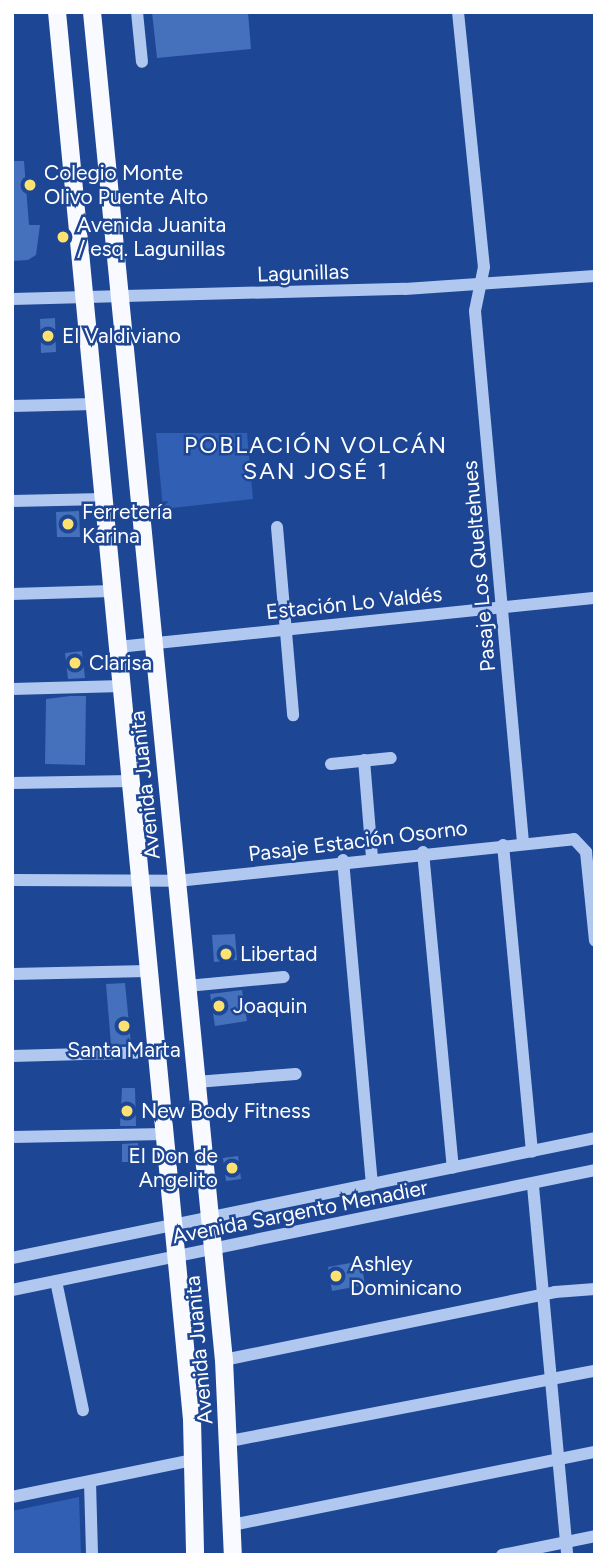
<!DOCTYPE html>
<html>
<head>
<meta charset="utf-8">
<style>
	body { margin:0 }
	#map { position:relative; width:607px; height:1567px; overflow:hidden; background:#1d4695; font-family:Figtree,sans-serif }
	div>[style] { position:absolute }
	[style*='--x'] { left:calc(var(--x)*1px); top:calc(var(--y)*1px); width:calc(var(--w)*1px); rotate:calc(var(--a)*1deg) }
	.green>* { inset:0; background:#315fb3 }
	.building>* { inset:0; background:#4570bc }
	.minor>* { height:12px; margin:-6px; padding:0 6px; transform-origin:6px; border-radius:6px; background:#b0c7ef }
	.major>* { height:18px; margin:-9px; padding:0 9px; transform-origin:9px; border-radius:9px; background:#f8faff }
	.dots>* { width:19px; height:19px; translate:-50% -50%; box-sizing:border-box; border:4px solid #1d4695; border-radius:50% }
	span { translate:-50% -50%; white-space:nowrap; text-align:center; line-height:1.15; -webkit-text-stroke:5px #1d4695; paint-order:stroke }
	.poi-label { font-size:21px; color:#fff }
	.left { translate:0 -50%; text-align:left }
	.right { translate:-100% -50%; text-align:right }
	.street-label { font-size:21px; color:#fff }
	.neighbourhood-label { font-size:23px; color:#fff; letter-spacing:2px }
	.frame { position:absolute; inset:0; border:14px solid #fff; pointer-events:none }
</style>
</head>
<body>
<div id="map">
	<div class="green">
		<i style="clip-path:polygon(156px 433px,247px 433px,253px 499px,163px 509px)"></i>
		<i style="clip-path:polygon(79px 1497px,81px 1555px,12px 1555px,12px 1511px)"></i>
	</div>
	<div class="building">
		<i style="clip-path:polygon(152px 12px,248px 12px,251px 49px,157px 58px)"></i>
		<i style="clip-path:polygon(12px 161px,24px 161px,29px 225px,40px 225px,36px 255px,28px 260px,12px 261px)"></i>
		<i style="clip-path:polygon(55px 318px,56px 352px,41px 353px,40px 319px)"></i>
		<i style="clip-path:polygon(79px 511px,80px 537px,57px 537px,56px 512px)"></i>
		<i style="clip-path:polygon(82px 651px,85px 678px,68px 679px,65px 653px)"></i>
		<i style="clip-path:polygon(70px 696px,86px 696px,85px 765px,45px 764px,46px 699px)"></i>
		<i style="clip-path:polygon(235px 934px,237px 960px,214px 962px,212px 935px)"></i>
		<i style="clip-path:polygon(125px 983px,131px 1044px,111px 1045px,106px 984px)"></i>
		<i style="clip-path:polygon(242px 990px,247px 1021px,215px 1026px,210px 994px)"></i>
		<i style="clip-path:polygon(122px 1088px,135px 1088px,136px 1126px,120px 1126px)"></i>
		<i style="clip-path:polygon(138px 1143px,139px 1162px,122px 1162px,122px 1144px)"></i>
		<i style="clip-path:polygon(238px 1156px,241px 1179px,226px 1181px,223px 1158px)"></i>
		<i style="clip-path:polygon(361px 1261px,365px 1285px,332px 1291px,328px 1267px)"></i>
	</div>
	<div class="minor">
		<i style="--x:137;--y:12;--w:50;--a:84.3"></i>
		<i style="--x:458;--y:12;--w:256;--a:84.2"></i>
		<i style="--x:484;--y:267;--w:45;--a:101.6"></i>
		<i style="--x:475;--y:311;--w:534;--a:84.84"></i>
		<i style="--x:12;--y:299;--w:393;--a:-1.5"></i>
		<i style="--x:405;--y:289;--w:190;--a:-3.9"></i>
		<i style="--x:12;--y:406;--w:83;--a:-1.4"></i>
		<i style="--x:12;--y:501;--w:92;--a:-1.2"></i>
		<i style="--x:277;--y:527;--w:189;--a:85.1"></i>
		<i style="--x:12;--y:594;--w:100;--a:-1.7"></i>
		<i style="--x:118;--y:647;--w:480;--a:-5.9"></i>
		<i style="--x:12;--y:689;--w:110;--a:-1.6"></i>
		<i style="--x:364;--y:760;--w:97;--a:85.3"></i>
		<i style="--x:331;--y:764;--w:60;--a:-5.7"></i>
		<i style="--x:12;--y:783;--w:119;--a:-1"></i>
		<i style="--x:503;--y:845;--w:308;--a:84.6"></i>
		<i style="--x:423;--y:852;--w:317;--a:84.6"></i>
		<i style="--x:343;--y:860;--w:326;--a:84.9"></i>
		<i style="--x:12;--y:880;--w:165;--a:0.3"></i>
		<i style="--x:177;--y:881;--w:399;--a:-6"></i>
		<i style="--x:574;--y:839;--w:18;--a:47"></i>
		<i style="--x:586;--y:852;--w:89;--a:84.2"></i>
		<i style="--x:12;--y:974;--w:136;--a:-1.3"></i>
		<i style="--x:187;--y:986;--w:97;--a:-5.3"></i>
		<i style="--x:12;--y:1056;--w:144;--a:-1.6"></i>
		<i style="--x:196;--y:1082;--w:100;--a:-4.6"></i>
		<i style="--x:12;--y:1137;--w:152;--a:-1.1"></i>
		<i style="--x:533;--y:1186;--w:371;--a:84.7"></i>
		<i style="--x:12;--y:1258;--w:595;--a:-11.63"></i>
		<i style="--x:56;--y:1281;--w:132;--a:78.2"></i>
		<i style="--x:12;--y:1290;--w:595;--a:-11.63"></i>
		<i style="--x:224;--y:1360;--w:338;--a:-11.6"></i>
		<i style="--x:555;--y:1292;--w:40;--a:-4.3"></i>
		<i style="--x:230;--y:1441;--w:372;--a:-10.9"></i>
		<i style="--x:90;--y:1482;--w:73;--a:88.4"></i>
		<i style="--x:12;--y:1497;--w:185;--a:-11.6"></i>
		<i style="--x:232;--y:1525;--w:370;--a:-11.4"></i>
		<i style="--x:502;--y:1555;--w:95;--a:-11.5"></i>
	</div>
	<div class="major">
		<i style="--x:57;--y:12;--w:1413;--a:84.52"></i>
		<i style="--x:192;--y:1419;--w:136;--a:88.7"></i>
		<i style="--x:92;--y:12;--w:1354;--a:84.41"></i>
		<i style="--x:224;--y:1360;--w:195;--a:87.4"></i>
	</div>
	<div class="dots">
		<i style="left:30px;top:185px;background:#fee26f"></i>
		<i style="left:63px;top:237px;background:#fee26f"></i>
		<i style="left:48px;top:336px;background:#fee26f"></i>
		<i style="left:68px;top:524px;background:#fee26f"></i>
		<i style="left:75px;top:663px;background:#fee26f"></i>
		<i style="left:226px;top:954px;background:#fee26f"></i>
		<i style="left:219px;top:1006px;background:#fee26f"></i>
		<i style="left:124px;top:1026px;background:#fee26f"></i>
		<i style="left:127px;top:1111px;background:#fee26f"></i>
		<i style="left:232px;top:1168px;background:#fee26f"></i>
		<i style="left:336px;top:1276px;background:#fee26f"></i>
	</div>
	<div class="poi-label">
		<span class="left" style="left:44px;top:185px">Colegio Monte<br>Olivo Puente Alto</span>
		<span class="left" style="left:77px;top:237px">Avenida Juanita<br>/ esq. Lagunillas</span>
		<span class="left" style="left:62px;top:336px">El Valdiviano</span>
		<span class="left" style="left:82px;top:524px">Ferretería<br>Karina</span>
		<span class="left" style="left:89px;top:663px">Clarisa</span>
		<span class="left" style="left:240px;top:954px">Libertad</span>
		<span class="left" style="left:233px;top:1006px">Joaquin</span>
		<span style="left:124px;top:1050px">Santa Marta</span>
		<span class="left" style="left:141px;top:1111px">New Body Fitness</span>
		<span class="right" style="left:218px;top:1168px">El Don de<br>Angelito</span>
		<span class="left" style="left:350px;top:1276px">Ashley<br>Dominicano</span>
	</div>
	<div class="street-label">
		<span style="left:303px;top:273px;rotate:-2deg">Lagunillas</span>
		<span style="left:479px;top:566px;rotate:-95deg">Pasaje Los Queltehues</span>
		<span style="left:354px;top:603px;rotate:-6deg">Estación Lo Valdés</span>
		<span style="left:145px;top:785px;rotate:-96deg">Avenida Juanita</span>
		<span style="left:358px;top:841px;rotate:-7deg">Pasaje Estación Osorno</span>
		<span style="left:300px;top:1212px;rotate:-11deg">Avenida Sargento Menadier</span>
		<span style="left:199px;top:1350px;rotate:-95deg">Avenida Juanita</span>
	</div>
	<div class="neighbourhood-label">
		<span style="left:316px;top:458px">POBLACIÓN VOLCÁN<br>SAN JOSÉ 1</span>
	</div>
	<div class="frame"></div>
</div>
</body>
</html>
